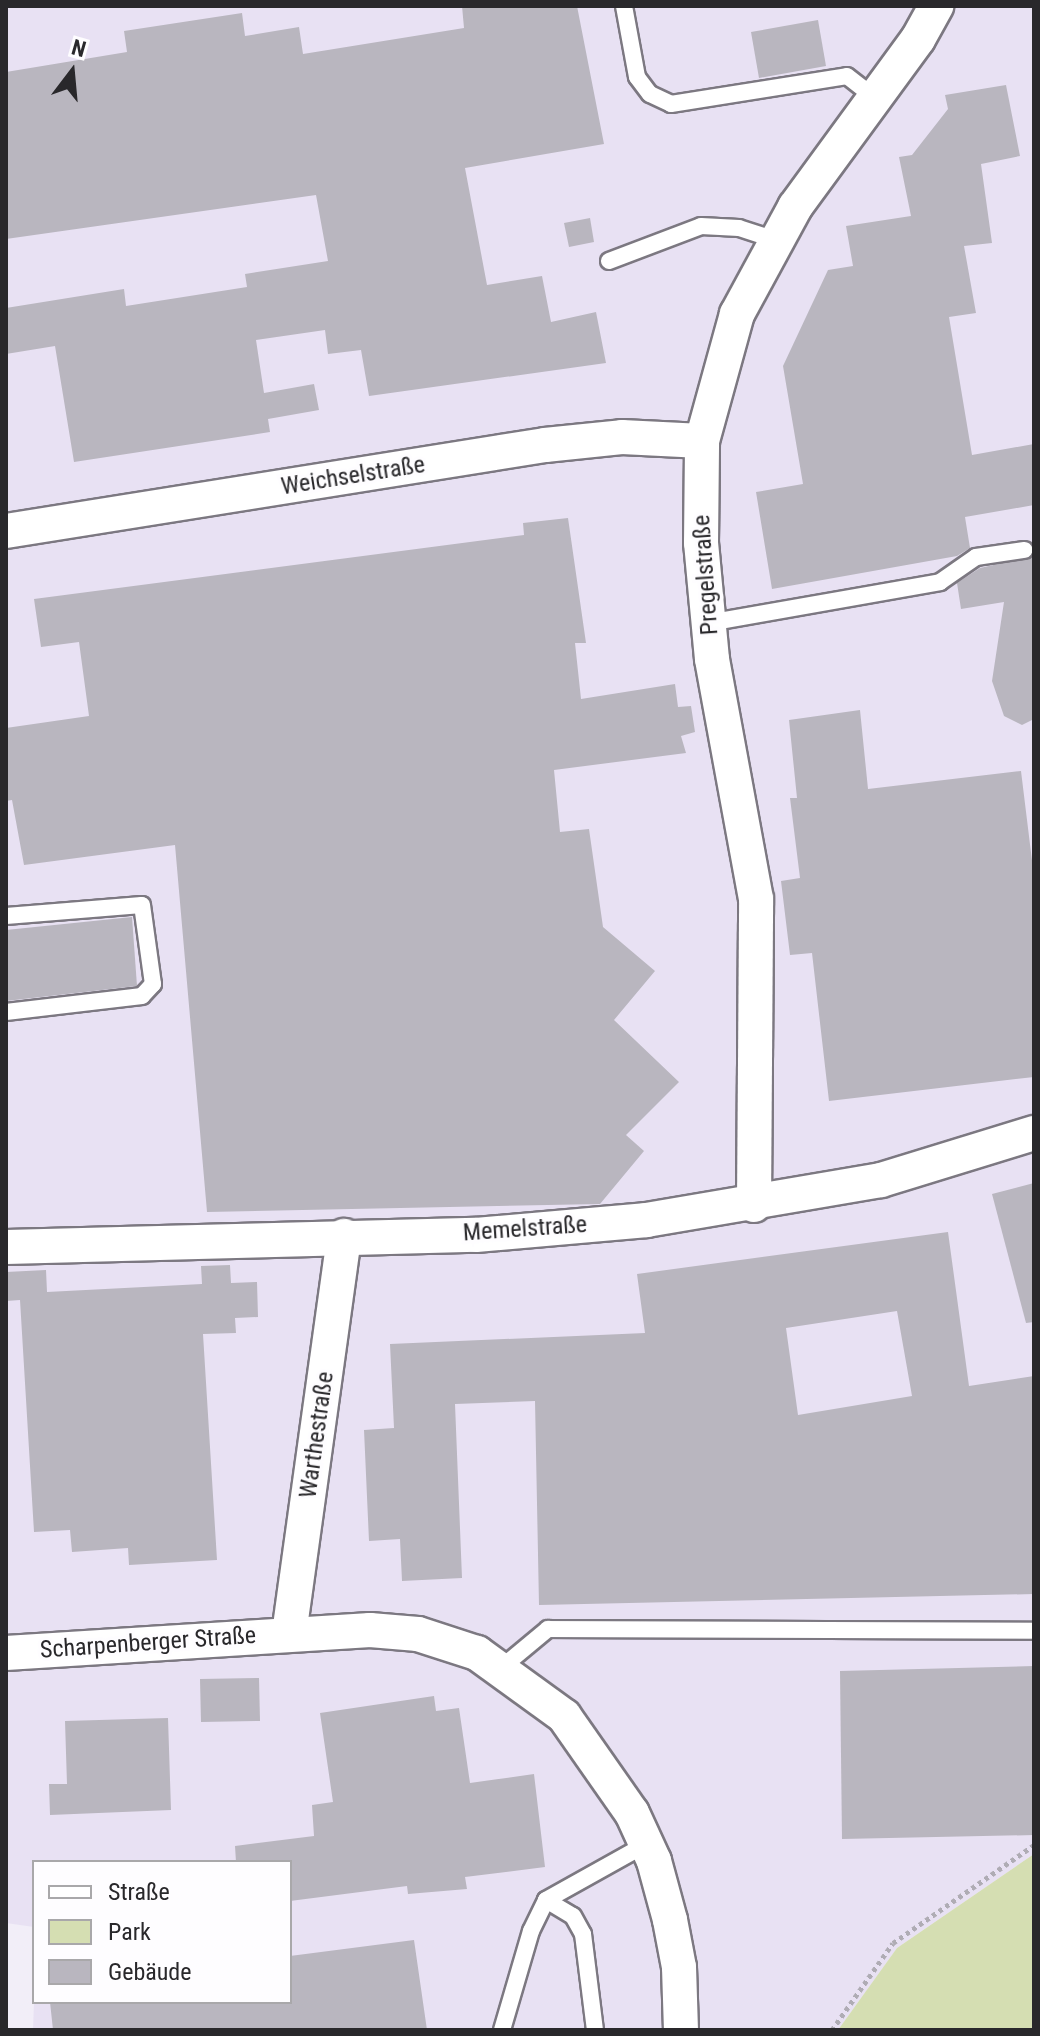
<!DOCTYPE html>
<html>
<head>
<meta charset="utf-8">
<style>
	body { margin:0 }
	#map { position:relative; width:1040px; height:2036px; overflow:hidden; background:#f2eef8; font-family:"Roboto Condensed",sans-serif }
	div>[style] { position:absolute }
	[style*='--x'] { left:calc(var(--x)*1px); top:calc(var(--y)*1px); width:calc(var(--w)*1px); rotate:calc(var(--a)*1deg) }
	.built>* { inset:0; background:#e8e1f3 }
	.green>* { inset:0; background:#d5deb2 }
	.building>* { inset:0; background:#b9b6bf }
	.path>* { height:5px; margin-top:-2.5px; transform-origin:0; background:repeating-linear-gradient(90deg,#afacb4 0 4px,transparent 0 8px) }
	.roads { filter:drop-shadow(2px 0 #7c7881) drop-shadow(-2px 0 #7c7881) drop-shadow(0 2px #7c7881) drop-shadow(0 -2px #7c7881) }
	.lane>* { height:16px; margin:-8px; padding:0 8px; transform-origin:8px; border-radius:8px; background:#fff }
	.street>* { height:34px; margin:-17px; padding:0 17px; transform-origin:17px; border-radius:17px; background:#fff }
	span { translate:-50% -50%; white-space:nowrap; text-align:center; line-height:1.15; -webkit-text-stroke:7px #fefdff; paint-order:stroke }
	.street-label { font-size:24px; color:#29282b }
	.frame { position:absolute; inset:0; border:8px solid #29282b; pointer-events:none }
	.legend { position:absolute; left:32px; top:1860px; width:260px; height:144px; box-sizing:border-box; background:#fefdff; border:2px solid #a9a8aa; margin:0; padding:10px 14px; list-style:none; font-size:24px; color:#29282b }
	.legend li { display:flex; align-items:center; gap:16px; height:40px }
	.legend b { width:40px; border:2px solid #a9a8aa }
	.north { position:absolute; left:32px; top:32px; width:80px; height:80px; -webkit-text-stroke:6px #fefdff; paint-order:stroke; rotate:16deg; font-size:22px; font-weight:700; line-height:32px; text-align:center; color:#29282b }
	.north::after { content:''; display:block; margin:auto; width:28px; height:36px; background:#29282b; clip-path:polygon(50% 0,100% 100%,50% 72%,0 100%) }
</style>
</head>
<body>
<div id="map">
	<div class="built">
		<i style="clip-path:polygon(6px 6px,1034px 6px,1034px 1854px,897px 1948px,838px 2030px,33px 2030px,34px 2002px,290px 2002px,290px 1862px,34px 1862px,34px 1927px,6px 1923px)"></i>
	</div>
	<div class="green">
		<i style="clip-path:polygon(1034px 1854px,1034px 2030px,838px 2030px,897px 1948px)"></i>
	</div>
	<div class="building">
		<i style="clip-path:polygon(462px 6px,577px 6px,604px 144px,465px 168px,487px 285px,542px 276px,551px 322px,596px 312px,606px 363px,369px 396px,361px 350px,328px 354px,325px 330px,256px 340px,264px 393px,314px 384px,319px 410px,268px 419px,270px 432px,74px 462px,55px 346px,6px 354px,6px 308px,124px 289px,126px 306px,247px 287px,245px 274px,328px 261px,316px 195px,6px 239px,6px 72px,127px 52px,124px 31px,242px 13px,245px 36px,299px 27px,303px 54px,464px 28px)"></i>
		<i style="clip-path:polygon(818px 20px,826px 66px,759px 78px,751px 32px)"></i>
		<i style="clip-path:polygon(1006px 85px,1020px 156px,981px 164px,992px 243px,964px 246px,976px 313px,949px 317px,972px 455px,1034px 444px,1034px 505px,965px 517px,970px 548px,957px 556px,772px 589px,756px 492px,803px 484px,783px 366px,828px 270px,853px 266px,846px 226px,911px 216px,899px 157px,912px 155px,948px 109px,945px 95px)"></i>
		<i style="clip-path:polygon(590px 218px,594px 242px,569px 247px,564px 223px)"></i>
		<i style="clip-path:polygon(568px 518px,586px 643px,575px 643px,581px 699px,675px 684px,678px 707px,691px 706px,695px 732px,681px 736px,686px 753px,554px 770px,560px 832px,589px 829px,603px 927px,655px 971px,614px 1020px,679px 1082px,626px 1135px,644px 1151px,600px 1204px,207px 1212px,175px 845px,24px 865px,12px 800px,6px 801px,6px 728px,89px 716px,79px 642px,41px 647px,34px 599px,524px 535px,523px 523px)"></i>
		<i style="clip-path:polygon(1034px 556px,1034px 719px,1022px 725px,1004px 716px,992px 681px,1004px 602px,961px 609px,957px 583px,980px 568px)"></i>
		<i style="clip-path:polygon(860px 710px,868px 789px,1021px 771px,1034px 877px,1034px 1077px,829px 1101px,812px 953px,790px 955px,781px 881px,800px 878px,790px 798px,797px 798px,789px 720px)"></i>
		<i style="clip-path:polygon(132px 917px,137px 986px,6px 1001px,6px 930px)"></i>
		<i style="clip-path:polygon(1034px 1183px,1034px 1322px,1026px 1323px,992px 1194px)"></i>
		<i style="clip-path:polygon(evenodd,948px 1232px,969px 1386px,1034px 1376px,1034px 1594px,539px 1605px,535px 1401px,455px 1404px,462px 1578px,402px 1581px,400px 1539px,369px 1541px,364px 1430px,394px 1428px,390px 1344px,645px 1333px,637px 1274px,948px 1232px,897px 1311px,912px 1396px,798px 1415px,786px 1328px,897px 1311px)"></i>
		<i style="clip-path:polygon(230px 1265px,231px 1283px,257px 1282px,258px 1317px,235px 1318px,236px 1333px,203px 1334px,217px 1560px,129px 1565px,128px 1548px,72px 1552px,70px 1530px,34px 1532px,20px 1300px,6px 1301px,6px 1272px,46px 1270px,47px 1292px,202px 1284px,201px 1266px)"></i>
		<i style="clip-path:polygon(1034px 1666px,1034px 1835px,842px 1839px,840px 1671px)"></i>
		<i style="clip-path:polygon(259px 1678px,260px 1721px,201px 1722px,200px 1679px)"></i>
		<i style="clip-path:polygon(434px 1696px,436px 1711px,459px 1708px,470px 1783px,534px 1774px,545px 1867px,465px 1877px,467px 1889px,408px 1894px,407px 1886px,290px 1901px,290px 1862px,236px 1862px,235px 1846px,314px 1836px,312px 1805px,333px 1802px,320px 1713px)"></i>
		<i style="clip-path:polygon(168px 1718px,171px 1810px,50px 1815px,49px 1784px,67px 1784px,65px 1721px)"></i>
		<i style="clip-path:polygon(414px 1940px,427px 2030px,53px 2030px,50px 2002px,290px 2002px,290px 1956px)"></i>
	</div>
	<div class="path">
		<i style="--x:832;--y:2030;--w:106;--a:-55"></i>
		<i style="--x:893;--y:1943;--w:172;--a:-34.8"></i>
	</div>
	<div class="roads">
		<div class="lane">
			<i style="--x:624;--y:6;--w:72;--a:79.6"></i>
			<i style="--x:637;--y:77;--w:21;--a:53"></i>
			<i style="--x:650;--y:94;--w:23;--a:25"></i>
			<i style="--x:671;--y:104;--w:178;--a:-9"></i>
			<i style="--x:847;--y:76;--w:36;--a:38"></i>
			<i style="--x:609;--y:261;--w:98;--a:-20.8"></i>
			<i style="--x:701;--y:226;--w:38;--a:3"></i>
			<i style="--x:739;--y:228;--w:40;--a:18"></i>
			<i style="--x:708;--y:623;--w:236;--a:-10"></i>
			<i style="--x:940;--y:582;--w:44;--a:-34.8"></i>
			<i style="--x:976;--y:557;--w:49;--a:-8.3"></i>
			<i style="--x:6;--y:916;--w:136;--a:-4.6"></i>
			<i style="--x:142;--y:905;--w:80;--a:82.1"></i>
			<i style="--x:153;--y:984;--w:16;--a:133"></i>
			<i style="--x:142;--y:996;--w:137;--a:173.3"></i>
			<i style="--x:501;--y:1668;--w:61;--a:-39.7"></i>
			<i style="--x:548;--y:1629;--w:486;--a:0.2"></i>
			<i style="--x:546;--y:1900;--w:31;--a:31"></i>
			<i style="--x:573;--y:1916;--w:21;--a:61"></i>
			<i style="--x:583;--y:1934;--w:97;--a:82.9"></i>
			<i style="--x:502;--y:2030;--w:103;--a:-73.7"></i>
			<i style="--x:531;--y:1931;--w:34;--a:-64"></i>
			<i style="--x:546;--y:1900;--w:115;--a:-29.2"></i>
		</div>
		<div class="street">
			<i style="--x:6;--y:531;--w:546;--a:-9.07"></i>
			<i style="--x:545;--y:445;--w:77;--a:-5.9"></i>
			<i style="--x:622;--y:437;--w:80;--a:2.9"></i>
			<i style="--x:754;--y:1205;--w:306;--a:-89.6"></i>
			<i style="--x:756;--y:899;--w:244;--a:-100.4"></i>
			<i style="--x:712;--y:659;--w:117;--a:-95.4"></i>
			<i style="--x:701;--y:543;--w:102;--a:-89.4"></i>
			<i style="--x:702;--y:441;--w:132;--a:-74.6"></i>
			<i style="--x:737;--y:314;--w:122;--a:-61.5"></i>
			<i style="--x:795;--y:207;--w:208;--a:-53.8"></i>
			<i style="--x:918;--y:39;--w:38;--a:-61"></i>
			<i style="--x:6;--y:1247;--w:470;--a:-1.5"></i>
			<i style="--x:476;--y:1235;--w:172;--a:-5"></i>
			<i style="--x:647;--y:1220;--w:237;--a:-9.7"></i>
			<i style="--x:881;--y:1180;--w:160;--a:-17.1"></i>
			<i style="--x:289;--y:1634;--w:402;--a:-82.1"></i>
			<i style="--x:6;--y:1653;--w:365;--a:-3.6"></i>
			<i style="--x:370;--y:1630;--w:48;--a:4.8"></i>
			<i style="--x:418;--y:1634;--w:62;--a:17.9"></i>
			<i style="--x:477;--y:1653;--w:107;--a:35.9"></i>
			<i style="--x:564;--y:1716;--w:118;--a:55"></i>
			<i style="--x:632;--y:1813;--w:53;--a:65.4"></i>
			<i style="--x:654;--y:1861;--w:61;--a:74.8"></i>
			<i style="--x:670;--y:1920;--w:48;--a:79.2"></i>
			<i style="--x:679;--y:1967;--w:63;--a:88.2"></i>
		</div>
	</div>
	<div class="street-label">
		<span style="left:353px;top:476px;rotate:-9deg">Weichselstraße</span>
		<span style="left:706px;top:575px;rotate:-94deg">Pregelstraße</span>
		<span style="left:525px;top:1229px;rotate:-4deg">Memelstraße</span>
		<span style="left:317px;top:1435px;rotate:-82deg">Warthestraße</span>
		<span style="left:148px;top:1643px;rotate:-4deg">Scharpenberger Straße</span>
	</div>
	<div class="frame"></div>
	<ul class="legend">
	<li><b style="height:10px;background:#fff"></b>Straße</li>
	<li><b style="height:22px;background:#d5deb2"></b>Park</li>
	<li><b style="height:22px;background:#b9b6bf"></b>Gebäude</li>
	</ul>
	<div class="north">N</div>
</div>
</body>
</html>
